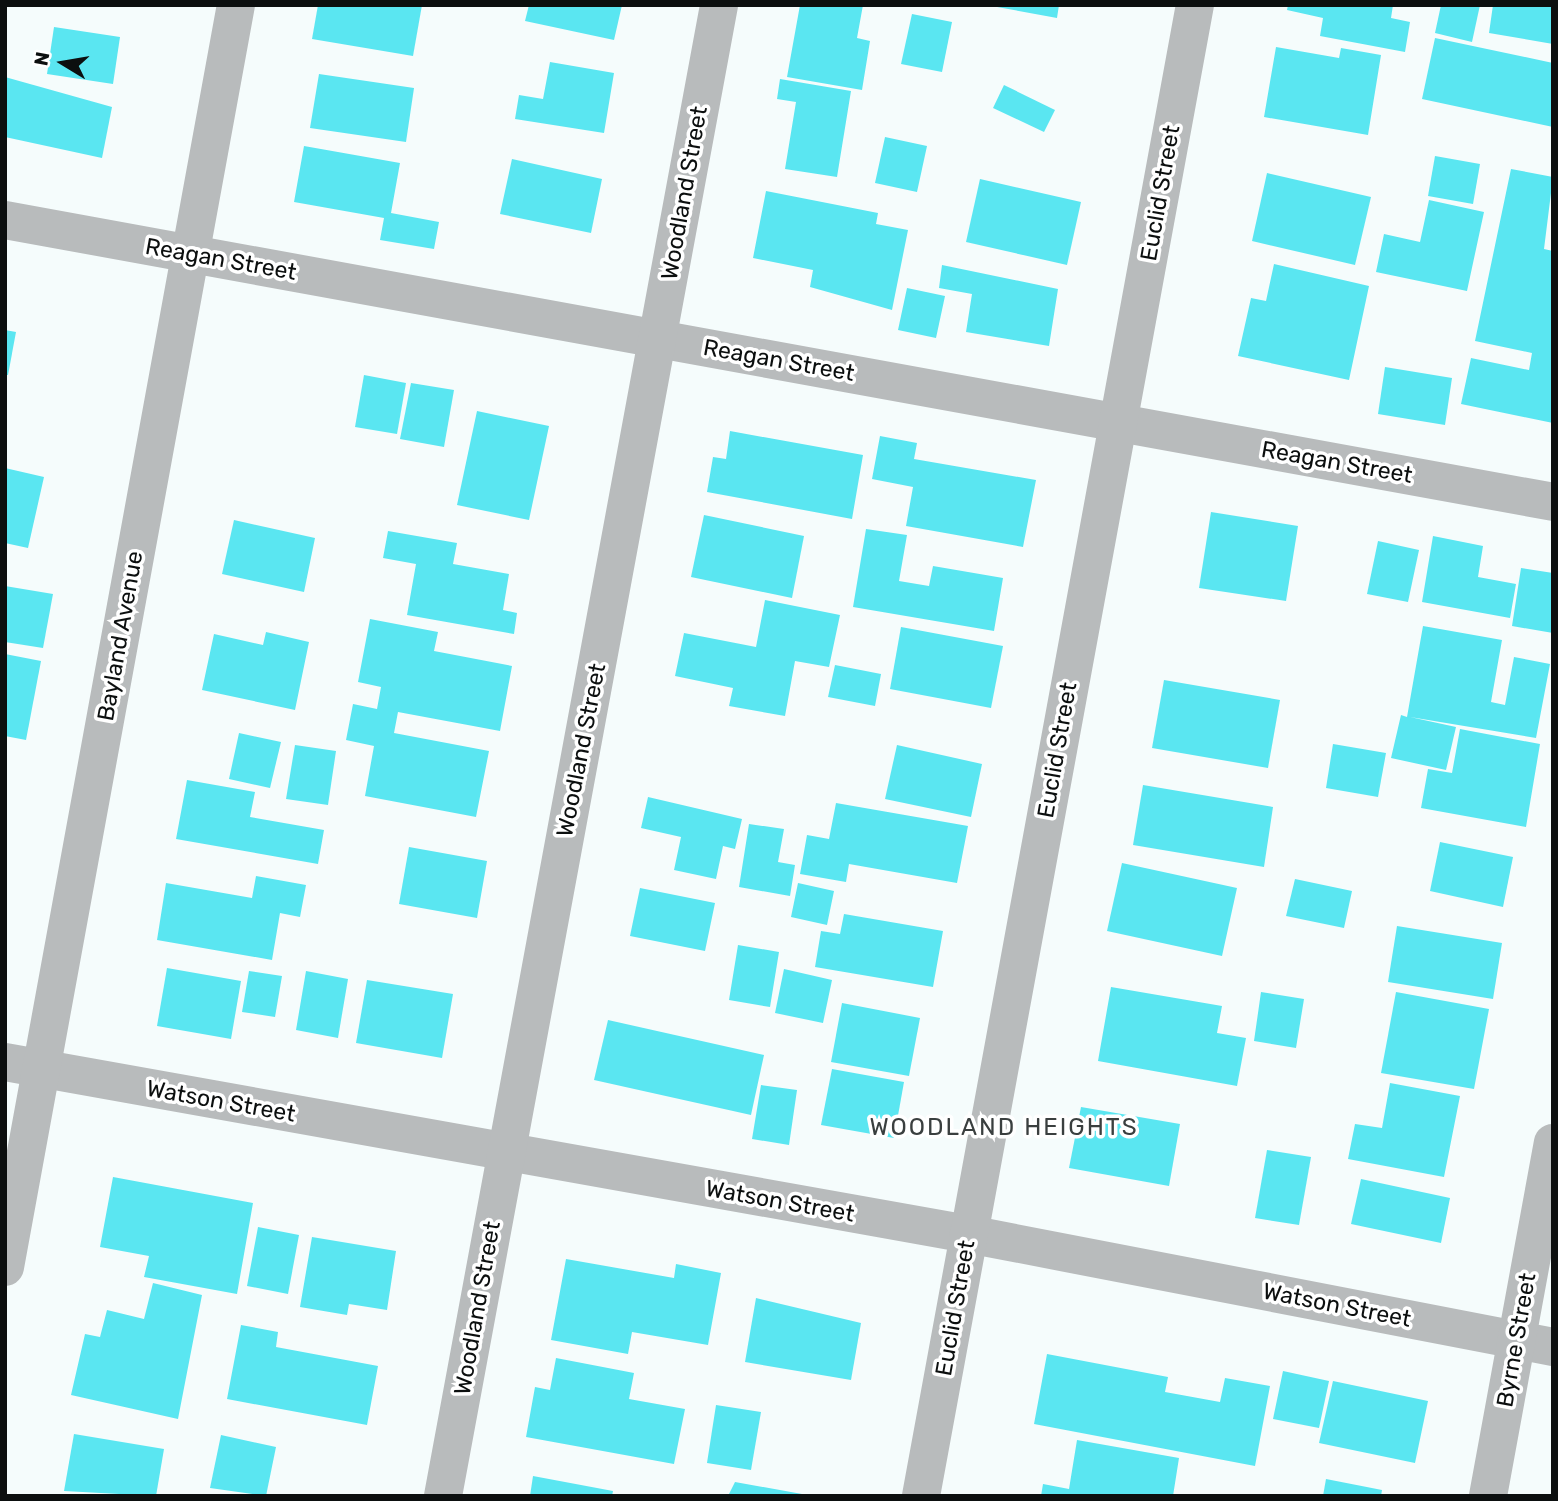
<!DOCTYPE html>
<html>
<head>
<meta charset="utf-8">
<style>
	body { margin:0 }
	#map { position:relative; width:1558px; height:1501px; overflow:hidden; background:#f5fcfc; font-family:Rubik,sans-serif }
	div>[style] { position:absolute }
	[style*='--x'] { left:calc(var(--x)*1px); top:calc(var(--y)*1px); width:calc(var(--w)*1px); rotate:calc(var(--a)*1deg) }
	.building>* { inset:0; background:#5ae6f1 }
	.minor>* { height:38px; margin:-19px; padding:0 19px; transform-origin:19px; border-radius:19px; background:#b8bbbc }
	span { translate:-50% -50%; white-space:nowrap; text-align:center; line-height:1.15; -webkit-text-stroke:7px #fff; paint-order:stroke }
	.street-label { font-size:23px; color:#0c0f0f }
	.neighbourhood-label { font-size:24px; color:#3a3f3f; letter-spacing:2px }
	.frame { position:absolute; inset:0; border:7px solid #0c0f0f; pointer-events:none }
	.north { position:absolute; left:28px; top:28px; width:70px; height:70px; -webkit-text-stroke:5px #fff; paint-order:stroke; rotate:281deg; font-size:19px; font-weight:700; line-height:28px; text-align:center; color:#0c0f0f }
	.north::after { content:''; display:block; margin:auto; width:24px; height:32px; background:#0c0f0f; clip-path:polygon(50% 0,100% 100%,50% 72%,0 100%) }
</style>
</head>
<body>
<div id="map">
	<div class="building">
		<i style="clip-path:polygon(318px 5px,422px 5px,413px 56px,312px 39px)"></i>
		<i style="clip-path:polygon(529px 5px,622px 5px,614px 40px,525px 21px)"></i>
		<i style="clip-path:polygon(800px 5px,863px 5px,857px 38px,870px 41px,862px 90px,787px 77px)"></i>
		<i style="clip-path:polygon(986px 5px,1059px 5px,1057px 18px)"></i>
		<i style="clip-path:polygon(1288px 5px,1393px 5px,1391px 18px,1410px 22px,1405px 52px,1320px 36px,1323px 18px,1287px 10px)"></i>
		<i style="clip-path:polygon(1441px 5px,1480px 5px,1472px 42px,1435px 33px)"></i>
		<i style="clip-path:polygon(1493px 5px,1553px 5px,1553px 44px,1489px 33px)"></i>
		<i style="clip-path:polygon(912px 14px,952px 22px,942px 72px,901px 64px)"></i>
		<i style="clip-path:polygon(54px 27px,120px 37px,113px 84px,47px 74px)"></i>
		<i style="clip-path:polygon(1435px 38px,1553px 63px,1553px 127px,1422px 99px)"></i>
		<i style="clip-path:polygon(1276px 47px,1339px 58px,1341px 48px,1381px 55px,1368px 135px,1264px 117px)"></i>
		<i style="clip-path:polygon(550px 62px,614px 73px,604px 133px,515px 119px,519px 95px,543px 99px)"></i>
		<i style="clip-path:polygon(319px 74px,414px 88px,406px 142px,310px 128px)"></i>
		<i style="clip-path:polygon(5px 77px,112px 107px,102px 158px,5px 137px)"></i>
		<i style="clip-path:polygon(780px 79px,851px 91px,837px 177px,785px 169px,796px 102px,777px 99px)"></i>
		<i style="clip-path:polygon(1004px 85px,1055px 110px,1044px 132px,993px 108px)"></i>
		<i style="clip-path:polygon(885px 137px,927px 146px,917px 192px,875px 183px)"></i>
		<i style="clip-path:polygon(304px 146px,400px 163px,391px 213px,439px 222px,434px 249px,380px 240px,384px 218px,294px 202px)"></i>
		<i style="clip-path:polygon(1435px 156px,1480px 164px,1473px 204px,1428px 196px)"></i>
		<i style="clip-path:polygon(512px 159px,602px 179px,591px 233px,500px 214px)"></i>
		<i style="clip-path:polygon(1511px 169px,1553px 177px,1544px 249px,1553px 251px,1553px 423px,1461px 404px,1471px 358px,1529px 370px,1532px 353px,1475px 341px)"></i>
		<i style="clip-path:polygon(1267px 173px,1371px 197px,1355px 265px,1252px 241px)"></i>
		<i style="clip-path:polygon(980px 179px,1081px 202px,1067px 265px,966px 242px)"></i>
		<i style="clip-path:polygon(766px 191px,878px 213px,876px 224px,908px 230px,892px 310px,810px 287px,813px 270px,753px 258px)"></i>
		<i style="clip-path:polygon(1429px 200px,1484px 212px,1467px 291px,1376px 272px,1384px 234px,1420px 242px)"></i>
		<i style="clip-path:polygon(1274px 264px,1369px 286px,1349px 380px,1238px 356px,1251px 298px,1266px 301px)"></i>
		<i style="clip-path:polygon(942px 265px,1058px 289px,1049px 346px,966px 332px,972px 294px,939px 288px)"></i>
		<i style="clip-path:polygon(907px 288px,945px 296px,936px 338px,898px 330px)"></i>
		<i style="clip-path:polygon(5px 330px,16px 332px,8px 375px,5px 375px)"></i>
		<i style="clip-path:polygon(1385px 367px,1452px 378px,1445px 425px,1378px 414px)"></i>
		<i style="clip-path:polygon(364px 375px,406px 383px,397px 434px,355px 427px)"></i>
		<i style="clip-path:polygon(411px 383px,454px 390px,444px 447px,400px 439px)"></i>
		<i style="clip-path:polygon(477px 411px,549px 426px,529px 520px,457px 505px)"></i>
		<i style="clip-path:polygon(730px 431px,863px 455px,852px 519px,707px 492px,713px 457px,726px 459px)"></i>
		<i style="clip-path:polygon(880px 436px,917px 443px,914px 459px,1036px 480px,1023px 547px,906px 526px,913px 487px,872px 479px)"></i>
		<i style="clip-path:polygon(5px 468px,44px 477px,28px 548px,5px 543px)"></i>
		<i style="clip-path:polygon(1211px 512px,1298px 526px,1286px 601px,1199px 588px)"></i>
		<i style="clip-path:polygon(704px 515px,804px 536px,792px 598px,691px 577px)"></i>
		<i style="clip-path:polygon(234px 520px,315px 538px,304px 592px,222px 574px)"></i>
		<i style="clip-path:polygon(866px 529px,907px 535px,899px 581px,929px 586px,933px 566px,1003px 578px,994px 631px,853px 607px)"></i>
		<i style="clip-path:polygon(388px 531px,457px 543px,453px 564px,509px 574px,503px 610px,517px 613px,514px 634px,407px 615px,416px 564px,383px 558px)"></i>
		<i style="clip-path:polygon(1433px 536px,1483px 546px,1478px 577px,1516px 584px,1510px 618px,1422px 602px)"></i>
		<i style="clip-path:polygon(1378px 541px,1419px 550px,1408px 602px,1367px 594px)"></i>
		<i style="clip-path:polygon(1521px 568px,1553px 573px,1553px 633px,1512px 626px)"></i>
		<i style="clip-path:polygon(5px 586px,53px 594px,43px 648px,5px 642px)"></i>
		<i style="clip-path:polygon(765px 600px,840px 615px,829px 667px,795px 661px,785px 716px,729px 706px,733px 688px,675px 676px,684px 633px,756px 647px)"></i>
		<i style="clip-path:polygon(370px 619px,438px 632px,434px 651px,512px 666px,500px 731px,398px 712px,394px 733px,489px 751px,476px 817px,365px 796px,374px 746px,346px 740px,353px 704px,377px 709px,381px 687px,358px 682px)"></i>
		<i style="clip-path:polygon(1423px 626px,1502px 640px,1491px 702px,1505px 705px,1514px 657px,1550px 664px,1536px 738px,1410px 717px,1456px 727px,1446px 770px,1391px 758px,1401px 715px,1407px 717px)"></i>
		<i style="clip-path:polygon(901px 627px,1003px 646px,991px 708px,890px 689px)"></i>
		<i style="clip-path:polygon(266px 632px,309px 642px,295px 710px,202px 690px,214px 634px,263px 645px)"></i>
		<i style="clip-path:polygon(5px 654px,41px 661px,26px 740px,5px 736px)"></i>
		<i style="clip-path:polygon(835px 665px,881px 674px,875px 706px,828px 697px)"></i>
		<i style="clip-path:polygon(1164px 680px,1280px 700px,1268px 768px,1152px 748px)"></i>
		<i style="clip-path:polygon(1460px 729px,1540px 744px,1526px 827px,1421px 808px,1428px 769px,1452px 773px)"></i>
		<i style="clip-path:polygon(239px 733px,281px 742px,270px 788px,229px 779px)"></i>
		<i style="clip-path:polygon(1333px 744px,1386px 753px,1378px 797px,1326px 788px)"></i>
		<i style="clip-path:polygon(295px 745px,336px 751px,328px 805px,286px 799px)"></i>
		<i style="clip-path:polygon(897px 745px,982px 764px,971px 817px,885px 799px)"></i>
		<i style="clip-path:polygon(187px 780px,255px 792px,250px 817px,324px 830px,318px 864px,176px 839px)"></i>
		<i style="clip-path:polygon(1143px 785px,1273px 807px,1264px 867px,1133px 845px)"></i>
		<i style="clip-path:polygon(648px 797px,742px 819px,735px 849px,723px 846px,716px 879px,674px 870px,681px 837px,641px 828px)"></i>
		<i style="clip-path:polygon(836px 803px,968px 826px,957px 883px,849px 864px,846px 882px,800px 874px,807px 835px,829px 839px)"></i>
		<i style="clip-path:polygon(749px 824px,784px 829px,778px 862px,795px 865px,790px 896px,739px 887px)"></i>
		<i style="clip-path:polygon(1440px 842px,1513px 857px,1503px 907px,1430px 891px)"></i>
		<i style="clip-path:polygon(409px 847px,487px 861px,477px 918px,399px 904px)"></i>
		<i style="clip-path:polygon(1122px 863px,1237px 888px,1222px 956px,1107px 931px)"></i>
		<i style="clip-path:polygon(256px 876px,306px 885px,300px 917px,280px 913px,272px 960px,157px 940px,166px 883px,252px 898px)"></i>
		<i style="clip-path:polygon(1295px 879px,1352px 891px,1344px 928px,1286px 916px)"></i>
		<i style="clip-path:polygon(798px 883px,834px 891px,827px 925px,791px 917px)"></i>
		<i style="clip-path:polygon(640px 888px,715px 903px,705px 951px,630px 936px)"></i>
		<i style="clip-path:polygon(844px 914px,943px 931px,933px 987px,815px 967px,821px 931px,840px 934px)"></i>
		<i style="clip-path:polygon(1397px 926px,1502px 943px,1493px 999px,1388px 982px)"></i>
		<i style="clip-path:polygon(738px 945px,779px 952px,770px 1007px,729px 1000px)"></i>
		<i style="clip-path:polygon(167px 968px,241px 981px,231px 1039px,157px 1026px)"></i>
		<i style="clip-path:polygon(784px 969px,832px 980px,823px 1023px,775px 1013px)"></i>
		<i style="clip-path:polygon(249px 971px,282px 976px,275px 1017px,242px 1012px)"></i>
		<i style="clip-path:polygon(306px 971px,348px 979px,338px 1038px,296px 1030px)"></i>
		<i style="clip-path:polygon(367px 980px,453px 994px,442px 1058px,356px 1043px)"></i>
		<i style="clip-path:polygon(1111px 987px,1222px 1006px,1217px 1033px,1246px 1038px,1237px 1086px,1098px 1061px)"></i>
		<i style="clip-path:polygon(1261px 992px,1304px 999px,1296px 1048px,1254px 1041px)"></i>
		<i style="clip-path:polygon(1396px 992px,1489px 1009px,1474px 1089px,1381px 1073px)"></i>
		<i style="clip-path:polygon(842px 1003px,920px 1018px,909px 1076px,831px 1062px)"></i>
		<i style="clip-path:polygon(608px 1020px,764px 1055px,751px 1115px,594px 1080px)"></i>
		<i style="clip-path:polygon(832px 1069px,904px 1082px,894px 1138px,821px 1125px)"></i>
		<i style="clip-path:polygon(1390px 1083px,1460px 1096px,1444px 1177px,1348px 1159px,1355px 1124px,1382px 1128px)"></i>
		<i style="clip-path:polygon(761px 1085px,797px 1090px,789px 1145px,752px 1139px)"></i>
		<i style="clip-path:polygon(1081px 1107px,1180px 1124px,1169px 1186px,1069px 1168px)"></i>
		<i style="clip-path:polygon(1267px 1150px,1311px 1157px,1299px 1225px,1255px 1218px)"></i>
		<i style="clip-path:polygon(113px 1177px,253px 1203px,237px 1294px,144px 1277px,149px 1256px,100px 1247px)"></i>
		<i style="clip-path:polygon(1361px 1179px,1450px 1198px,1441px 1243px,1351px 1224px)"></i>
		<i style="clip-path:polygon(258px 1227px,299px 1235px,288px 1294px,247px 1286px)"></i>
		<i style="clip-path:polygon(312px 1237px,396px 1251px,387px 1310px,349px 1304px,347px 1315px,300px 1307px)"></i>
		<i style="clip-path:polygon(566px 1259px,674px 1278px,676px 1264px,721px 1273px,708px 1345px,632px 1332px,628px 1354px,551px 1340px)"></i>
		<i style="clip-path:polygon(153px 1283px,202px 1295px,178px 1419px,71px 1395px,85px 1334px,100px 1337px,107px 1310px,144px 1319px)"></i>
		<i style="clip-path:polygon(756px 1298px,861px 1323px,851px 1380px,745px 1362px)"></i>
		<i style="clip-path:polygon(241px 1325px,278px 1332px,276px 1347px,378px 1366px,367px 1425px,227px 1399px)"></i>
		<i style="clip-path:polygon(1047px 1354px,1168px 1377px,1165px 1392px,1220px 1402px,1225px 1378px,1270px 1386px,1255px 1466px,1034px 1424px)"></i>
		<i style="clip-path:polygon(556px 1358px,634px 1373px,629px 1399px,685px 1409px,674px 1464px,526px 1437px,535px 1387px,550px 1390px)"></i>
		<i style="clip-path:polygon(1283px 1371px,1329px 1381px,1319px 1428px,1273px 1419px)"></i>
		<i style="clip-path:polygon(1333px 1381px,1428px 1401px,1415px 1463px,1319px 1443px)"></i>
		<i style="clip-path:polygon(716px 1405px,761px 1412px,751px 1470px,707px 1463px)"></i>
		<i style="clip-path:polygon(74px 1434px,164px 1449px,156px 1496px,64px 1491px)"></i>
		<i style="clip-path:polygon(221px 1435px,276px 1447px,266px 1496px,210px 1488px)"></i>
		<i style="clip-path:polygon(1077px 1440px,1179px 1458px,1173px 1496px,1041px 1496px,1043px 1484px,1069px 1489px)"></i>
		<i style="clip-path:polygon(533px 1476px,613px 1491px,612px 1496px,530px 1496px)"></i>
		<i style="clip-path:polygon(1326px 1479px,1382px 1490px,1381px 1496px,1323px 1496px)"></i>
		<i style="clip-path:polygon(735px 1482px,802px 1494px,802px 1496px,728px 1496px)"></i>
	</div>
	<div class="minor">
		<i style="--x:5;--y:220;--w:1573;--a:10.32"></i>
		<i style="--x:5;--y:1062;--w:978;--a:10.13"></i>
		<i style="--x:968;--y:1234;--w:596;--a:10.93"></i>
		<i style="--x:5;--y:1267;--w:1283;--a:-79.63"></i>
		<i style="--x:443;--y:1496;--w:1516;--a:-79.51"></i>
		<i style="--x:921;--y:1496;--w:1516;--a:-79.59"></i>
		<i style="--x:1488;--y:1496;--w:359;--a:-79.6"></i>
	</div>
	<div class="street-label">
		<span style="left:684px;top:193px;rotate:-80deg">Woodland Street</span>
		<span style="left:1160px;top:193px;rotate:-80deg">Euclid Street</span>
		<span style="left:221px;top:259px;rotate:10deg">Reagan Street</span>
		<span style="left:779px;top:360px;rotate:10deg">Reagan Street</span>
		<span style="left:1337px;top:462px;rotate:10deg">Reagan Street</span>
		<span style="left:120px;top:636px;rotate:-80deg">Bayland Avenue</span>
		<span style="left:581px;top:750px;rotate:-79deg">Woodland Street</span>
		<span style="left:1057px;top:750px;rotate:-80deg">Euclid Street</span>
		<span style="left:221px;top:1101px;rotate:10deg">Watson Street</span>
		<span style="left:780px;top:1201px;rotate:10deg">Watson Street</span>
		<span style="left:1337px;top:1305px;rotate:11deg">Watson Street</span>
		<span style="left:477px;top:1308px;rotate:-80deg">Woodland Street</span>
		<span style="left:955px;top:1308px;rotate:-80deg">Euclid Street</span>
		<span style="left:1516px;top:1340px;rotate:-80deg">Byrne Street</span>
	</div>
	<div class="neighbourhood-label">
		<span style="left:1004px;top:1128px">WOODLAND HEIGHTS</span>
	</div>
	<div class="frame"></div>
	<div class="north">N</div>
</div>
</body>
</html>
